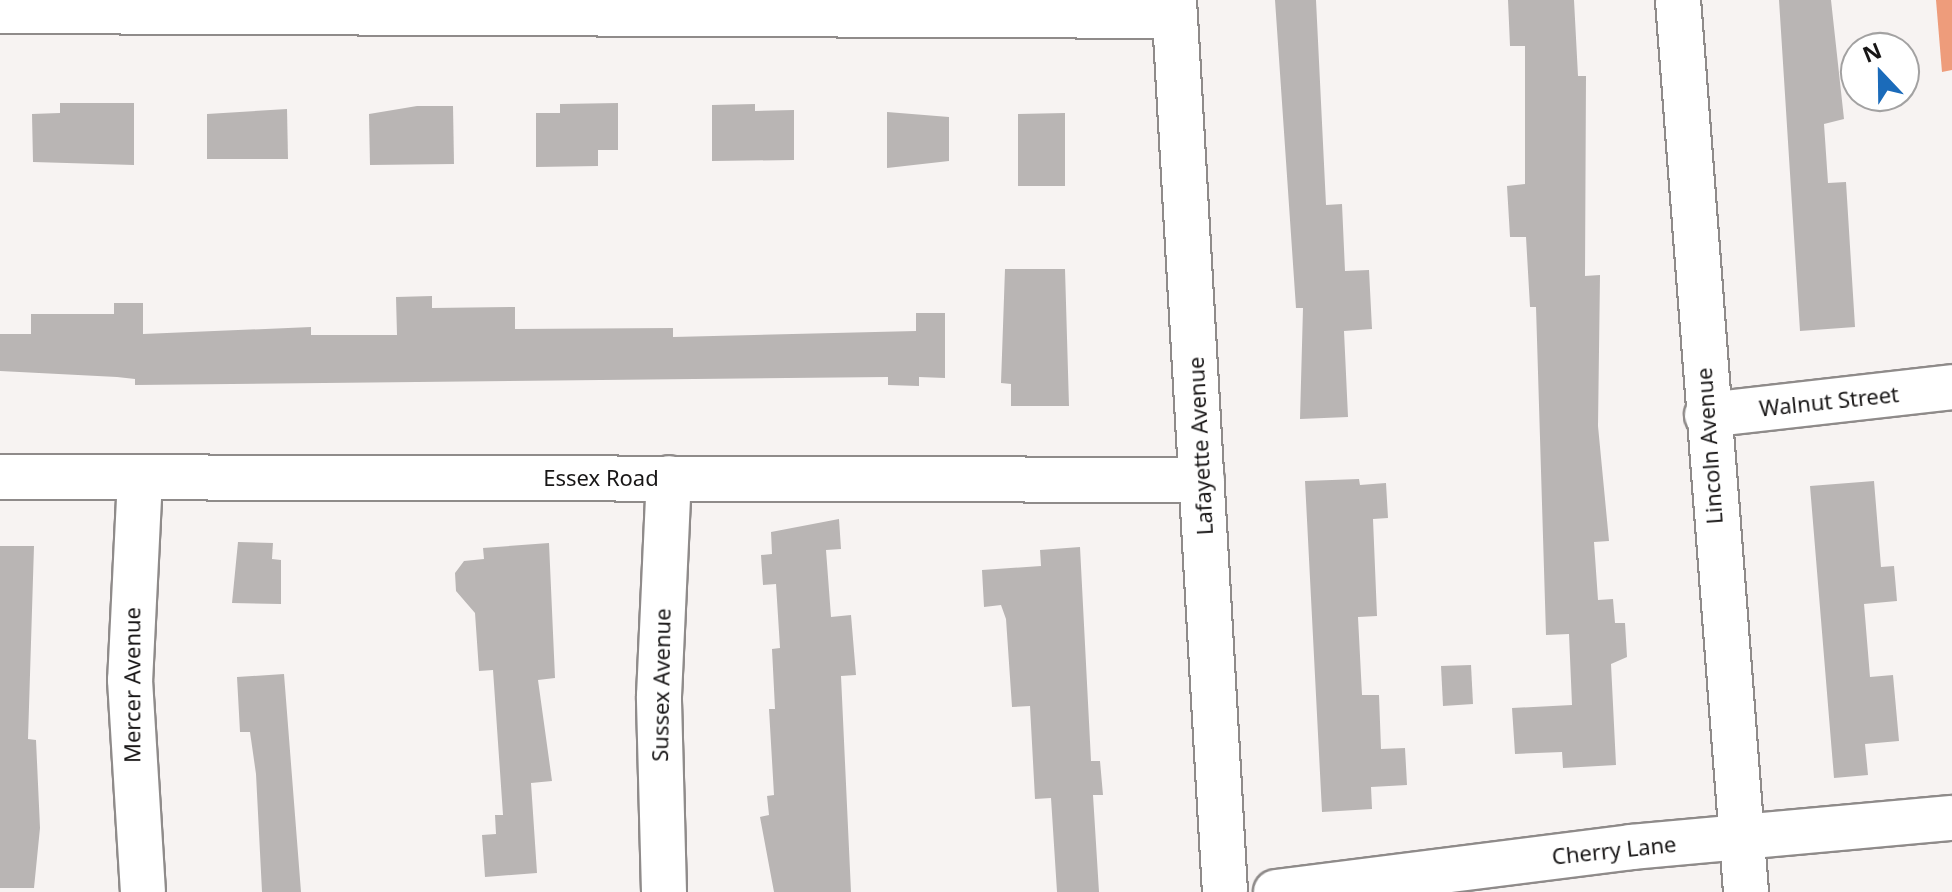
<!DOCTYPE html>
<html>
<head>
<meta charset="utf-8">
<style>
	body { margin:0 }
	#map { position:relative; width:1952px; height:892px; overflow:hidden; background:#f7f3f2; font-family:"Noto Sans",sans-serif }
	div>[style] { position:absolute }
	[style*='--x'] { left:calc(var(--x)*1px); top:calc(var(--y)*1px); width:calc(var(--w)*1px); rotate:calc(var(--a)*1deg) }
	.forest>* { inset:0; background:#ee9c7b }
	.building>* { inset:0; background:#b9b5b4 }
	.roads { filter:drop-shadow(2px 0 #8f8b8a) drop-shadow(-2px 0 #8f8b8a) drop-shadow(0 2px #8f8b8a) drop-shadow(0 -2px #8f8b8a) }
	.minor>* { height:44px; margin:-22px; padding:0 22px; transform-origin:22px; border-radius:22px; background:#fff }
	.tertiary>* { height:44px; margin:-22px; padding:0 22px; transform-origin:22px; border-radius:22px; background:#fff }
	span { translate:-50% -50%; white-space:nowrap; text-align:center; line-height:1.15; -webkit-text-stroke:7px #fff; paint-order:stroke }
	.street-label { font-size:22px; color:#181616 }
	.north { position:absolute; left:1840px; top:32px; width:80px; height:80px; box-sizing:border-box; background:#fff; border:2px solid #a3a2a2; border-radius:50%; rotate:338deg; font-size:22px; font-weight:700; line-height:32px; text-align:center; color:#181616 }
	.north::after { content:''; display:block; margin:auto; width:28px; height:36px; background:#1b6bba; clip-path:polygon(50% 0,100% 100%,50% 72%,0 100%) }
</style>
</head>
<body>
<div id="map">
	<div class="forest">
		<i style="clip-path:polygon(1936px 0,1952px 0,1952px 70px,1942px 72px)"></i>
	</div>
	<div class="building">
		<i style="clip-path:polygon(1275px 0,1316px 0,1326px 205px,1342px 204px,1345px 271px,1369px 270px,1372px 329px,1344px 331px,1348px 417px,1300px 419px,1303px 308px,1296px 308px)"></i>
		<i style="clip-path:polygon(1508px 0,1574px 0,1578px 76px,1586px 76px,1585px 276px,1600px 275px,1598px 426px,1609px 541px,1594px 542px,1598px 600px,1613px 599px,1615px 623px,1625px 623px,1627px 657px,1611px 664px,1616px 765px,1563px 768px,1562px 752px,1515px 754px,1512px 708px,1572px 705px,1569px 634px,1546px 635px,1536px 307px,1530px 307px,1526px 237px,1510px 237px,1507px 186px,1525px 184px,1525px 46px,1510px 46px)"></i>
		<i style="clip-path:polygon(1779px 0,1831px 0,1844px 119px,1824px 124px,1828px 183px,1846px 182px,1855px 327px,1800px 331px)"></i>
		<i style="clip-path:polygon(60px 103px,134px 103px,134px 165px,33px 162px,32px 114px,60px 113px)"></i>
		<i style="clip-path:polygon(618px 103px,618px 150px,598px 150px,598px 166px,536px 167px,536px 113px,560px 113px,560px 104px)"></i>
		<i style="clip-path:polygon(755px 104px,755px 111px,794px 110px,794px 160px,712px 161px,712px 105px)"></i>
		<i style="clip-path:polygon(417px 106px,453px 106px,454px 164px,370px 165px,369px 114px)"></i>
		<i style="clip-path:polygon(287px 109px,288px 159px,207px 159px,207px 114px)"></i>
		<i style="clip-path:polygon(887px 112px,949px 117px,949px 161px,887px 168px)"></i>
		<i style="clip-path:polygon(1065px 113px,1065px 186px,1018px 186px,1018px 114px)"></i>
		<i style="clip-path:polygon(1005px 269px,1065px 269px,1069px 406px,1011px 406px,1011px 384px,1001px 383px)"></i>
		<i style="clip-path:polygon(432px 296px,432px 308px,515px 307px,515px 329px,673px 328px,673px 337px,916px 331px,916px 313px,945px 313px,945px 378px,919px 377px,919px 386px,888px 385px,888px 377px,135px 385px,135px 379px,117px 377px,0 371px,0 334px,31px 334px,31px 314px,114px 314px,114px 303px,143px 303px,143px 334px,311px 327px,311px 335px,397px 335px,396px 297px)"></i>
		<i style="clip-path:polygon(1359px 479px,1360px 485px,1386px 483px,1388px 518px,1373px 519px,1377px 616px,1358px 617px,1362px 695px,1379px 695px,1381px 749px,1405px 748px,1407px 785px,1371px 787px,1372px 809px,1322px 812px,1305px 481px)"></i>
		<i style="clip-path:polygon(1874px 481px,1881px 567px,1894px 566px,1897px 601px,1864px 604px,1870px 677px,1893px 675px,1899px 741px,1865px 744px,1868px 775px,1834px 778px,1810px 486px)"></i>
		<i style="clip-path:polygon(839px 519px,841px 549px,826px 550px,831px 617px,851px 615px,856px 675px,841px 676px,851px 892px,774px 892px,760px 817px,769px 815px,767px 796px,774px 795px,769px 709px,775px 709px,772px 649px,780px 648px,776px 584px,763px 585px,761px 555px,772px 554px,771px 532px)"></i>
		<i style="clip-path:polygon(238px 542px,273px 543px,272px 559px,281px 560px,281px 604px,232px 603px)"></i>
		<i style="clip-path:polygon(549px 543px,555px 678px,538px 680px,552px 781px,531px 783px,537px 873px,485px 877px,482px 835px,496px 834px,495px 815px,503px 815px,493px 670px,479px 671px,475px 613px,456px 591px,455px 573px,464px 561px,484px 559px,483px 548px)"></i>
		<i style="clip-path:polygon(0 546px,34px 546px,28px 739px,36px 740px,40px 828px,34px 888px,0 888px)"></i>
		<i style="clip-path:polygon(1080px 547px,1091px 761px,1100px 761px,1103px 795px,1093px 795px,1099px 892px,1057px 892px,1051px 798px,1035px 799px,1030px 706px,1012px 707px,1006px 619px,1001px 605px,984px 607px,982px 570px,1041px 566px,1040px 550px)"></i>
		<i style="clip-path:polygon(1471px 665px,1473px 704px,1443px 706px,1441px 666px)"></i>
		<i style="clip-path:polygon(284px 674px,301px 892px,262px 892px,256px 774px,250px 732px,240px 732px,237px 677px)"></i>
	</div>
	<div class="roads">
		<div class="minor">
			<i style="--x:1678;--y:0;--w:895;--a:85.64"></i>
			<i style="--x:0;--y:11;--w:1175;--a:0.24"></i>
			<i style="--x:1707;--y:415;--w:247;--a:-6.5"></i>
			<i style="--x:0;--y:477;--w:1202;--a:0.14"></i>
			<i style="--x:140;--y:478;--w:202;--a:92.8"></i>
			<i style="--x:130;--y:680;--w:212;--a:86.5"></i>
			<i style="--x:664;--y:892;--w:196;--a:-91.5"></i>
			<i style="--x:659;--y:696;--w:218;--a:-87.4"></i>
			<i style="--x:1276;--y:892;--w:358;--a:-7.2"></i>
			<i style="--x:1631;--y:847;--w:322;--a:-5.2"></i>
		</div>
		<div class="tertiary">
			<i style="--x:1174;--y:0;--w:893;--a:86.73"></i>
		</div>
	</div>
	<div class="street-label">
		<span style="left:1829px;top:401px;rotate:-6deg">Walnut Street</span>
		<span style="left:1200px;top:446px;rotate:-93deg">Lafayette Avenue</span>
		<span style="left:1709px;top:446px;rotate:-94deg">Lincoln Avenue</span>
		<span style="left:601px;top:478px">Essex Road</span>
		<span style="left:132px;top:685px;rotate:-90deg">Mercer Avenue</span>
		<span style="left:661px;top:685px;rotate:-89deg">Sussex Avenue</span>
		<span style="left:1614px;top:850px;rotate:-6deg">Cherry Lane</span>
	</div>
	<div class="north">N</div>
</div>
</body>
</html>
